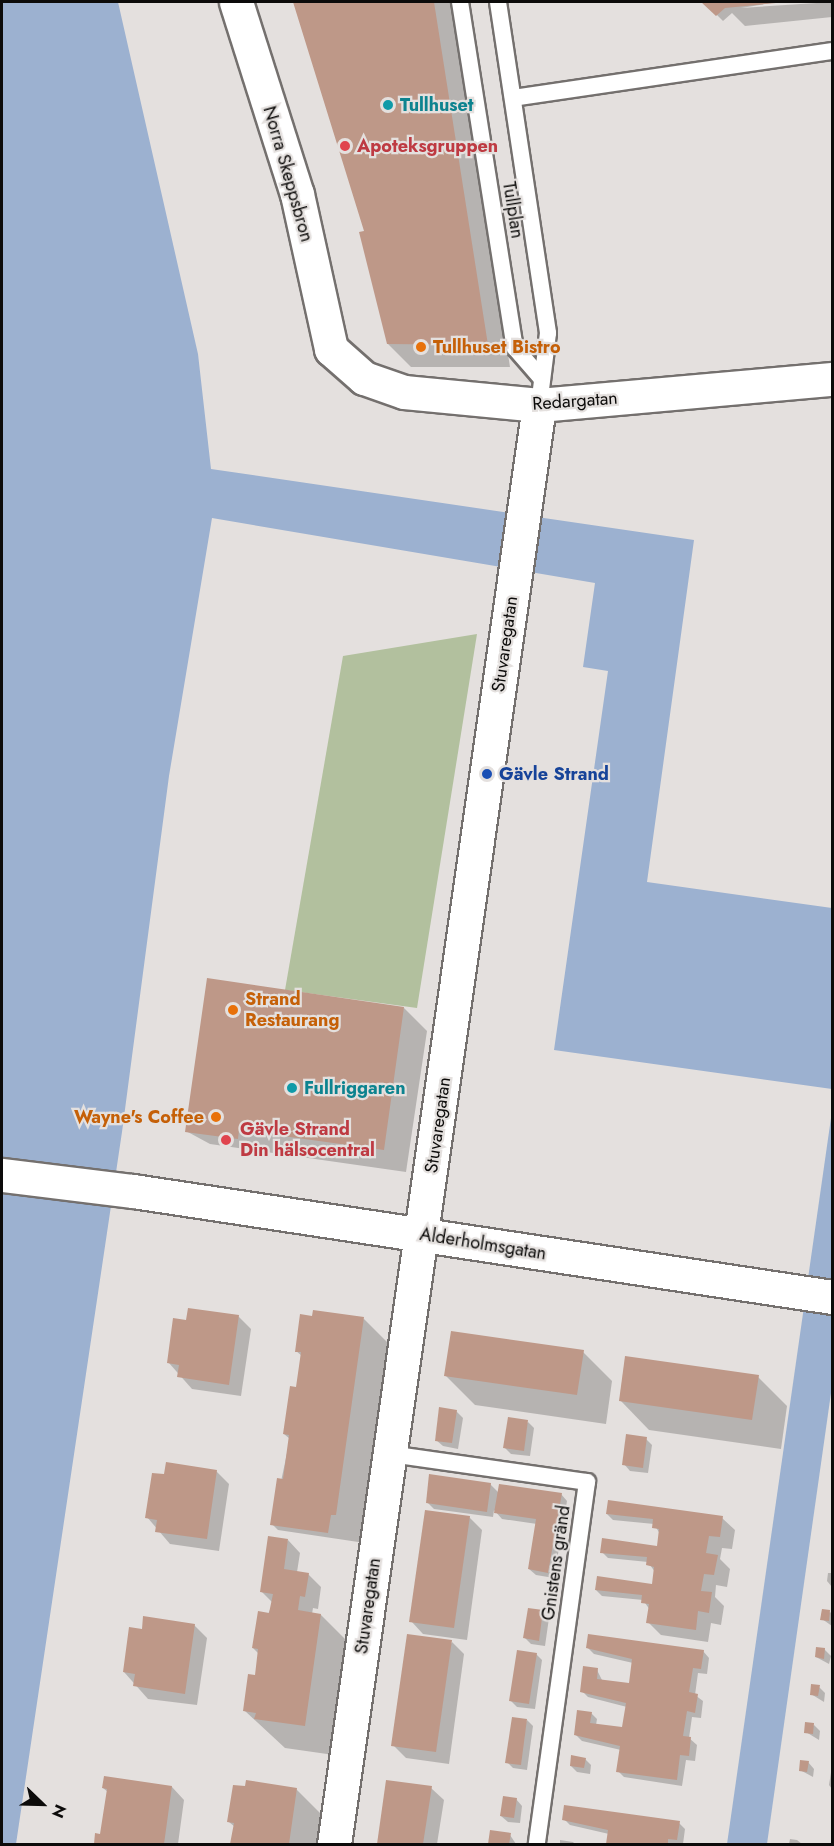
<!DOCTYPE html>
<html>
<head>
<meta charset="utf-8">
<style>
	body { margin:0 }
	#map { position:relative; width:834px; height:1846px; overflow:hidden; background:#e4e0de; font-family:Jost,sans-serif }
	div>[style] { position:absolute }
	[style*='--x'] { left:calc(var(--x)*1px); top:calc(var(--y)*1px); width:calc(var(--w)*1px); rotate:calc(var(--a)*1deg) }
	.green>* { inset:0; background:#b2c09e }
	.water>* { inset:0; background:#9cb1d0 }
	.shadow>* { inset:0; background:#0003 }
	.building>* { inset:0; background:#be9888 }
	.roads { filter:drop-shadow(2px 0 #74706e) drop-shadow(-2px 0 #74706e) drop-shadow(0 2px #74706e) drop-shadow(0 -2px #74706e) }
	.lane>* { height:16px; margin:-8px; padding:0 8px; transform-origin:8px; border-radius:8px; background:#fff }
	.street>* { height:33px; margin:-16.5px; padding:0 16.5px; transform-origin:16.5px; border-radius:16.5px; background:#fff }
	.dots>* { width:16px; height:16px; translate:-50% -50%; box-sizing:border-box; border:3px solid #e4e0de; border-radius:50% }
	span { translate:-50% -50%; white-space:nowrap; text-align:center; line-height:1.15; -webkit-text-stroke:4.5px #e4e0de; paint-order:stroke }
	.culture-label { font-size:18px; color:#0d838f; font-weight:700 }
	.left { translate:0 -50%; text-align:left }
	.health-label { font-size:18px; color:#be3a42; font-weight:700 }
	.street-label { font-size:18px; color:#0c0b0a }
	.food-label { font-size:18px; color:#c56008; font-weight:700 }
	.right { translate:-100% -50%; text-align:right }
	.transit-label { font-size:18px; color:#164399; font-weight:700 }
	.frame { position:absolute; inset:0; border:3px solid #0c0b0a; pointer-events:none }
	.north { position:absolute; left:12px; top:1774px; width:60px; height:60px; -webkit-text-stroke:4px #e4e0de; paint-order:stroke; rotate:113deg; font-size:16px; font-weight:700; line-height:24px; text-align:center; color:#0c0b0a }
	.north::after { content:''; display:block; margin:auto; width:21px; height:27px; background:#0c0b0a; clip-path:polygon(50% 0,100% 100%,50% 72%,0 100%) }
</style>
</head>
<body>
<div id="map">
	<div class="green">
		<i style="clip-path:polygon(477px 634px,417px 1008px,285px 990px,343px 656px)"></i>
	</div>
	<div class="water">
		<i style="clip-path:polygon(2px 2px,118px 2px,198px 354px,211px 469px,694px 540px,647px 882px,832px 908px,832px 1089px,554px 1050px,608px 671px,583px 667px,595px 583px,212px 518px,169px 776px,122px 1132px,16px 1844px,2px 1844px)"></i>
		<i style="clip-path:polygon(832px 1111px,832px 1386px,767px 1844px,727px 1844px)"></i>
	</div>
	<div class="shadow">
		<i style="clip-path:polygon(294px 2px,453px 2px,510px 367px,411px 367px,388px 344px,366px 232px)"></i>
		<i style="clip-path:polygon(704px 2px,777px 2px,741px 8px,832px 2px,832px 17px,745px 26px,732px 13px,723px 21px)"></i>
		<i style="clip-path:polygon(404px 1008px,427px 1031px,406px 1172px,210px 1144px,186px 1131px)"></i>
		<i style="clip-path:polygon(238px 1316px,251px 1329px,241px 1396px,192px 1389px,169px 1363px,187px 1321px)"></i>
		<i style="clip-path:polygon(364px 1319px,393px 1348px,365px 1543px,278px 1530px,272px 1524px,290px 1439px,284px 1434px,297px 1389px,302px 1356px,296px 1351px)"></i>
		<i style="clip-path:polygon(583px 1352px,612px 1381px,606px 1424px,475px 1405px,446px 1376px)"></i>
		<i style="clip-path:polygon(758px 1377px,787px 1406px,781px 1449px,649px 1430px,620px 1400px)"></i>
		<i style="clip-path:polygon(456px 1411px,463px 1418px,458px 1449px,443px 1446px,436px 1440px)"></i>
		<i style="clip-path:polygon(528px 1422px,534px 1428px,530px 1456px,511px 1454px,505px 1448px)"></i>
		<i style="clip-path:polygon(646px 1439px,652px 1445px,648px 1473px,630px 1471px,624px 1464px)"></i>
		<i style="clip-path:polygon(216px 1471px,229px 1484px,219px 1551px,170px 1544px,147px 1517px,165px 1476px)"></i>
		<i style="clip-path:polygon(490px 1484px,499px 1493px,561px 1494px,567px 1501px,554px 1578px,536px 1575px,529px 1569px,537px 1524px,502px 1519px,494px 1510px,493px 1517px,434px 1509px,427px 1502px)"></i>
		<i style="clip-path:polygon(607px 1514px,722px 1518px,735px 1530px,732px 1549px,722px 1548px,720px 1559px,730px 1569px,727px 1587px,716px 1585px,715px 1597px,724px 1606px,721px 1625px,711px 1623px,708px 1642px,661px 1635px,648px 1622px,650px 1610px,643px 1600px,602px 1596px,596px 1590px,653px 1585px,655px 1572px,648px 1562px,608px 1558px,602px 1552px,658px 1548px,660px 1534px,654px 1524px,613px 1520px)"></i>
		<i style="clip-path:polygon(469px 1517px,482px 1530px,467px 1640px,423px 1634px,411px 1621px)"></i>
		<i style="clip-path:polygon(288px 1540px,300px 1553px,297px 1572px,308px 1574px,321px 1587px,318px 1609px,313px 1608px,312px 1614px,321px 1615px,350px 1644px,334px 1755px,285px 1748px,245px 1711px,256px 1676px,259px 1654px,253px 1648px,273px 1603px,261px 1591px)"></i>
		<i style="clip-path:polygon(828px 1573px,832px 1573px,832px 1587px,827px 1581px)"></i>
		<i style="clip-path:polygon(542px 1611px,549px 1618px,545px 1646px,531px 1644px,525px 1638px)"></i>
		<i style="clip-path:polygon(830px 1612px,832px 1614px,832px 1626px,822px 1619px)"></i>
		<i style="clip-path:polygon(194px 1625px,207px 1638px,197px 1705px,148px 1699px,124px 1672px,143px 1631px)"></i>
		<i style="clip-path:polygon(452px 1642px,464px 1654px,449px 1764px,406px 1758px,393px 1745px)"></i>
		<i style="clip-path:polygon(588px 1648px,703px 1651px,709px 1658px,707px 1674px,698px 1673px,695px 1695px,703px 1701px,701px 1718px,692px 1717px,689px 1738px,697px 1745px,695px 1761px,686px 1760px,682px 1786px,624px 1777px,618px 1771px,621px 1750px,582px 1741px,576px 1735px,591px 1713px,597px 1719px,596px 1725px,624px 1729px,627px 1707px,588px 1697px,582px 1691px,597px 1670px,603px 1682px,630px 1685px,633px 1663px,594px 1654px)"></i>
		<i style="clip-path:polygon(824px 1649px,831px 1656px,829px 1664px,816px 1657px)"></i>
		<i style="clip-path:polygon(536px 1654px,542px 1660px,535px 1709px,517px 1707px,510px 1700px)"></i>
		<i style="clip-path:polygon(819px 1687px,825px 1693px,824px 1702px,811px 1694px)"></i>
		<i style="clip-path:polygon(527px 1720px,533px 1726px,527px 1770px,513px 1768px,507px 1762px)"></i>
		<i style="clip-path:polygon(814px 1725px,820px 1731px,819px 1740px,806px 1732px)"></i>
		<i style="clip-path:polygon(585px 1759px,591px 1765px,590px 1774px,577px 1772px,571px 1766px)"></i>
		<i style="clip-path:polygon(808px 1762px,814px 1769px,813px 1777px,800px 1770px)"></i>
		<i style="clip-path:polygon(832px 1766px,832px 1789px,829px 1785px)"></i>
		<i style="clip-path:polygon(388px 1781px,431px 1788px,444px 1800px,437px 1844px,379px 1844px)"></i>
		<i style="clip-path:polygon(172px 1787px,184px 1800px,178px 1844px,95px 1844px,97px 1835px,101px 1836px,108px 1792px,103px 1788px)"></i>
		<i style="clip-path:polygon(296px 1789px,325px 1818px,322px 1844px,232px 1844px,235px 1827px,229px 1822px)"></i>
		<i style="clip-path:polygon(516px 1799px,522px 1806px,520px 1823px,508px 1822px,501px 1816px)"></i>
		<i style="clip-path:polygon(564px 1819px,679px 1823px,685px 1829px,683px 1844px,607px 1844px,609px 1834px,570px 1825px)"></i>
		<i style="clip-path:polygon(491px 1832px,510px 1835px,516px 1844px,490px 1844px)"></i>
		<i style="clip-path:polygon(790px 1839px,797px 1840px,802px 1844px,789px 1844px)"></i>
		<i style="clip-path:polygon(560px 1840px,573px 1842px,575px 1844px,560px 1844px)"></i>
	</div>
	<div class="building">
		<i style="clip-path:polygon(293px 2px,434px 2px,488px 345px,387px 344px,359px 232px,364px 231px)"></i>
		<i style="clip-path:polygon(701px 2px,776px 2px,776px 3px,725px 8px,716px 16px)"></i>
		<i style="clip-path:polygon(207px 978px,404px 1007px,384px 1150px,239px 1130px,238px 1139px,185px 1132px)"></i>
		<i style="clip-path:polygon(188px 1308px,239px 1315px,229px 1385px,177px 1377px,179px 1365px,167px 1363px,173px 1318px,186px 1320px)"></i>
		<i style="clip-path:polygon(313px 1310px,364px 1317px,336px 1515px,331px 1515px,328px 1533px,270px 1525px,277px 1478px,283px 1479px,289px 1435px,283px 1434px,290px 1386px,296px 1387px,301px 1352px,295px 1352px,300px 1314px,312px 1316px)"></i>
		<i style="clip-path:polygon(451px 1331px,584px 1350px,577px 1395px,444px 1376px)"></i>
		<i style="clip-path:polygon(625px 1356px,759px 1375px,752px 1420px,619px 1401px)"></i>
		<i style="clip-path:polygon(439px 1407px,457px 1410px,452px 1443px,435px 1441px)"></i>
		<i style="clip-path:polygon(508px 1417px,528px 1420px,524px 1451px,503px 1448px)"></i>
		<i style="clip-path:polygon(626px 1434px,647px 1437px,643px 1468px,622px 1465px)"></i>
		<i style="clip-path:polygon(166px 1462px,217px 1470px,207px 1539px,155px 1532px,157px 1520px,145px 1518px,152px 1473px,164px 1474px)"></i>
		<i style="clip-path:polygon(429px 1474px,491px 1483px,487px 1512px,426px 1503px)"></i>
		<i style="clip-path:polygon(499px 1484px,562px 1493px,548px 1573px,528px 1569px,536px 1519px,494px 1513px)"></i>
		<i style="clip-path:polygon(608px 1500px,723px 1516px,720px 1537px,709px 1536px,706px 1553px,718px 1555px,714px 1575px,704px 1574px,701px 1591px,712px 1592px,709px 1613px,698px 1611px,696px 1630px,646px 1623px,649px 1604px,641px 1603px,642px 1595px,595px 1590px,597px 1576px,652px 1584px,654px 1567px,646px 1565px,647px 1557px,600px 1553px,602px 1538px,657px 1546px,659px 1529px,652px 1528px,653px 1519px,606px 1514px)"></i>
		<i style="clip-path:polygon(425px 1510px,470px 1516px,454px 1628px,409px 1622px)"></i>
		<i style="clip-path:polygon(268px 1536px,288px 1539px,284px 1569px,309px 1573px,305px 1597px,300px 1596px,298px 1610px,321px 1614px,305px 1726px,254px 1719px,256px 1713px,243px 1711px,248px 1674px,255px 1675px,258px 1649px,252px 1648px,258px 1611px,269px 1613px,273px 1594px,260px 1592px)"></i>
		<i style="clip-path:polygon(528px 1608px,543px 1610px,539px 1641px,523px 1638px)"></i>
		<i style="clip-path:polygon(822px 1609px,830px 1610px,829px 1621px,820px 1620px)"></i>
		<i style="clip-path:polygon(143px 1616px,195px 1624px,185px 1694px,133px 1686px,135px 1674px,123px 1672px,129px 1627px,142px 1629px)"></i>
		<i style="clip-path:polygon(407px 1634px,452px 1640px,436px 1752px,391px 1746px)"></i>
		<i style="clip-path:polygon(588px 1634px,704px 1650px,701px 1669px,693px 1668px,689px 1692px,698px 1694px,695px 1713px,687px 1711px,683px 1736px,691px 1737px,689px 1756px,680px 1755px,677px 1780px,616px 1772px,620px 1746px,574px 1735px,577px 1710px,592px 1712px,590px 1723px,622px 1727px,626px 1703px,580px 1692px,583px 1666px,598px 1668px,597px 1679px,629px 1683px,632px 1659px,586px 1648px)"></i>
		<i style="clip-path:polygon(816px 1647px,825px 1648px,824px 1659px,815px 1657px)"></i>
		<i style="clip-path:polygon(517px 1650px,537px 1653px,529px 1704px,509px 1701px)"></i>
		<i style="clip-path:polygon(811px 1684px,820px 1685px,818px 1696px,810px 1695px)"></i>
		<i style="clip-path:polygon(512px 1717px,527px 1719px,521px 1765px,505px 1763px)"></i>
		<i style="clip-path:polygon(805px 1722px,814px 1723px,813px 1734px,804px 1733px)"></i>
		<i style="clip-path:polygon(571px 1755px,586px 1758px,584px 1768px,570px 1766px)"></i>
		<i style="clip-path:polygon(800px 1760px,809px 1761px,807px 1772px,799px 1771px)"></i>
		<i style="clip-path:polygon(104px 1776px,172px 1786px,164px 1844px,94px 1844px,95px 1833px,100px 1834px,107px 1789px,102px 1788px)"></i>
		<i style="clip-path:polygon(246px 1780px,297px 1788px,289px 1844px,230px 1844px,234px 1823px,227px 1822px,233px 1785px,245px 1786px)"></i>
		<i style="clip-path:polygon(386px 1780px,432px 1786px,423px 1844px,377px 1844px)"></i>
		<i style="clip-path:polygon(503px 1796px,517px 1798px,514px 1818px,500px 1816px)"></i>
		<i style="clip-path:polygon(564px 1805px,680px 1821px,677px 1840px,668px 1839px,668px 1844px,606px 1844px,608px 1830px,562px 1820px)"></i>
		<i style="clip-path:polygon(490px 1830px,511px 1833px,509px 1844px,488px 1844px)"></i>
	</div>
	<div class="roads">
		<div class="lane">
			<i style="--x:460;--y:2;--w:350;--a:81"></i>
			<i style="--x:515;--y:348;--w:41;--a:48.9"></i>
			<i style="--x:498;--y:2;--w:335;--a:81.4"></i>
			<i style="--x:548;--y:333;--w:73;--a:97.1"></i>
			<i style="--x:513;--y:98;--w:322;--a:-8.4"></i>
			<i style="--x:390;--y:1454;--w:199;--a:8.1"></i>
			<i style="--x:587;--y:1482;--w:365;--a:97.9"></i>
		</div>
		<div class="street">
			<i style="--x:236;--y:2;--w:201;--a:72.4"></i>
			<i style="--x:297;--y:194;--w:159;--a:77.6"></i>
			<i style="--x:331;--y:349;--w:44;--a:41.3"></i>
			<i style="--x:364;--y:378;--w:42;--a:19.3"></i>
			<i style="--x:404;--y:392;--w:136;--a:5.5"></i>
			<i style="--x:539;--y:405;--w:294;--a:-5.1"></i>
			<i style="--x:2;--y:1175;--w:132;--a:7"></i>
			<i style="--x:133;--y:1191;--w:707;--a:8.62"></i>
			<i style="--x:334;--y:1844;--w:1454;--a:-81.89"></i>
		</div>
	</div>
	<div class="dots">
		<i style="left:388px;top:105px;background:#0f9aa8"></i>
		<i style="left:345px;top:146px;background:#e0444e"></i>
		<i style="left:421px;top:347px;background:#e8710a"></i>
		<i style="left:487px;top:774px;background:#1a4fb4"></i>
		<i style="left:233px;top:1010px;background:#e8710a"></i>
		<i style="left:292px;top:1088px;background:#0f9aa8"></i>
		<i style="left:216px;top:1117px;background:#e8710a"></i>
		<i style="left:226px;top:1140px;background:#e0444e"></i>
	</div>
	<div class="culture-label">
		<span class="left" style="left:400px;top:105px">Tullhuset</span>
		<span class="left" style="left:304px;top:1088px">Fullriggaren</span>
	</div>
	<div class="health-label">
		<span class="left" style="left:357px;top:146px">Apoteksgruppen</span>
		<span class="left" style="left:240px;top:1140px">Gävle Strand<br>Din hälsocentral</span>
	</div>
	<div class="street-label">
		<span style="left:288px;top:174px;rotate:74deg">Norra Skeppsbron</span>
		<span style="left:513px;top:210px;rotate:81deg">Tullplan</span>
		<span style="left:575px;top:401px;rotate:-4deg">Redargatan</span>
		<span style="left:505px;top:644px;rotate:-82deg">Stuvaregatan</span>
		<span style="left:438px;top:1125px;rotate:-82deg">Stuvaregatan</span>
		<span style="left:483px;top:1244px;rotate:9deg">Alderholmsgatan</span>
		<span style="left:556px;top:1563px;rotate:-82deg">Gnistens gränd</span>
		<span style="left:368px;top:1606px;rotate:-82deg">Stuvaregatan</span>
	</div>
	<div class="food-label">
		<span class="left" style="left:433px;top:347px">Tullhuset Bistro</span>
		<span class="left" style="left:245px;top:1010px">Strand<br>Restaurang</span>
		<span class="right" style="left:204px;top:1117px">Wayne's Coffee</span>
	</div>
	<div class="transit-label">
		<span class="left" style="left:499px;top:774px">Gävle Strand</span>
	</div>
	<div class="frame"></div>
	<div class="north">N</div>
</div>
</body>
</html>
